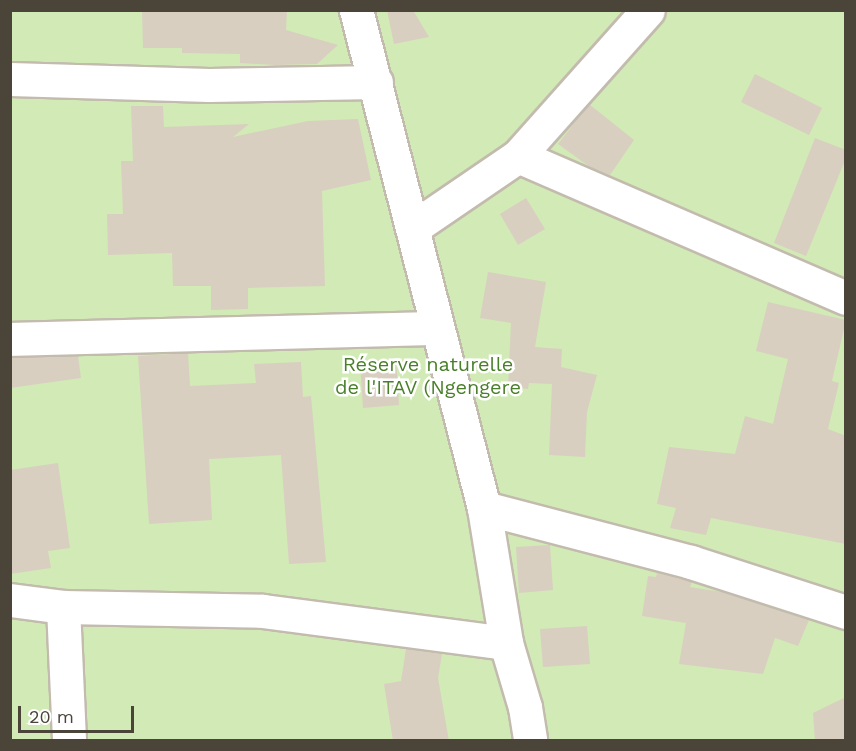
<!DOCTYPE html>
<html>
<head>
<meta charset="utf-8">
<style>
	body { margin:0 }
	#map { position:relative; width:856px; height:751px; overflow:hidden; background:#f6f3ec; font-family:"Work Sans",sans-serif }
	div>[style] { position:absolute }
	[style*='--x'] { left:calc(var(--x)*1px); top:calc(var(--y)*1px); width:calc(var(--w)*1px); rotate:calc(var(--a)*1deg) }
	.green>* { inset:0; background:#d2eab5 }
	.building>* { inset:0; background:#d8cfc1 }
	.roads { filter:drop-shadow(2px 0 #c2bbae) drop-shadow(-2px 0 #c2bbae) drop-shadow(0 2px #c2bbae) drop-shadow(0 -2px #c2bbae) }
	.minor>* { height:33px; margin:-16.5px; padding:0 16.5px; transform-origin:16.5px; border-radius:16.5px; background:#fff }
	span { translate:-50% -50%; white-space:nowrap; text-align:center; line-height:1.15; -webkit-text-stroke:5px #fff; paint-order:stroke }
	.park-label { font-size:20px; color:#4a7f2a }
	.frame { position:absolute; inset:0; border:12px solid #4b4439; pointer-events:none }
	.scale { position:absolute; left:18px; top:706px; width:116px; height:27px; box-sizing:border-box; border:3px solid #4b4439; border-top:0; padding-left:8px; font-size:18px; line-height:21px; white-space:nowrap; color:#4b4439; -webkit-text-stroke:4px #fff; paint-order:stroke }
</style>
</head>
<body>
<div id="map">
	<div class="green">
		<i style="clip-path:polygon(11px 11px,845px 11px,845px 740px,11px 740px)"></i>
	</div>
	<div class="building">
		<i style="clip-path:polygon(142px 10px,287px 10px,286px 30px,338px 45px,317px 64px,276px 65px,240px 63px,240px 54px,182px 53px,182px 48px,143px 48px)"></i>
		<i style="clip-path:polygon(387px 10px,413px 10px,429px 37px,394px 44px)"></i>
		<i style="clip-path:polygon(755px 74px,822px 108px,809px 135px,741px 102px)"></i>
		<i style="clip-path:polygon(589px 104px,634px 140px,610px 175px,590px 167px,558px 144px)"></i>
		<i style="clip-path:polygon(131px 106px,163px 106px,164px 127px,249px 124px,233px 137px,308px 121px,358px 119px,371px 180px,322px 191px,325px 286px,248px 288px,248px 309px,211px 310px,211px 286px,173px 286px,172px 253px,108px 255px,107px 214px,123px 214px,121px 161px,133px 161px)"></i>
		<i style="clip-path:polygon(815px 138px,846px 150px,846px 158px,806px 256px,774px 243px)"></i>
		<i style="clip-path:polygon(526px 198px,545px 229px,518px 245px,500px 214px)"></i>
		<i style="clip-path:polygon(488px 272px,546px 282px,535px 347px,562px 349px,561px 367px,597px 375px,587px 412px,585px 457px,549px 455px,552px 384px,529px 383px,528px 389px,508px 387px,511px 323px,480px 318px)"></i>
		<i style="clip-path:polygon(768px 302px,846px 320px,832px 381px,839px 383px,828px 429px,846px 436px,846px 544px,711px 518px,706px 535px,670px 528px,676px 508px,657px 504px,669px 447px,735px 454px,745px 416px,773px 424px,788px 359px,756px 351px)"></i>
		<i style="clip-path:polygon(188px 353px,190px 386px,256px 383px,254px 364px,301px 362px,303px 397px,311px 396px,326px 562px,289px 564px,281px 455px,209px 459px,212px 520px,149px 524px,138px 356px)"></i>
		<i style="clip-path:polygon(78px 356px,81px 378px,10px 388px,10px 358px)"></i>
		<i style="clip-path:polygon(396px 359px,399px 405px,363px 408px,360px 361px)"></i>
		<i style="clip-path:polygon(58px 463px,70px 548px,48px 551px,51px 568px,10px 574px,10px 470px)"></i>
		<i style="clip-path:polygon(550px 545px,553px 590px,519px 593px,516px 547px)"></i>
		<i style="clip-path:polygon(657px 573px,692px 582px,690px 587px,722px 592px,809px 620px,798px 646px,775px 638px,763px 674px,679px 664px,686px 623px,642px 616px,648px 576px,656px 577px)"></i>
		<i style="clip-path:polygon(587px 626px,590px 664px,543px 667px,540px 629px)"></i>
		<i style="clip-path:polygon(406px 649px,442px 654px,438px 678px,449px 741px,393px 741px,384px 684px,401px 681px)"></i>
		<i style="clip-path:polygon(846px 697px,846px 741px,815px 741px,813px 713px)"></i>
	</div>
	<div class="roads">
		<div class="minor">
			<i style="--x:356;--y:10;--w:514;--a:75.59"></i>
			<i style="--x:484;--y:508;--w:137;--a:80.7"></i>
			<i style="--x:506;--y:643;--w:67;--a:73.5"></i>
			<i style="--x:525;--y:707;--w:33;--a:81"></i>
			<i style="--x:10;--y:79;--w:199;--a:1.7"></i>
			<i style="--x:209;--y:85;--w:167;--a:-1"></i>
			<i style="--x:518;--y:156;--w:357;--a:23.4"></i>
			<i style="--x:414;--y:227;--w:126;--a:-34.3"></i>
			<i style="--x:518;--y:156;--w:195;--a:-48.3"></i>
			<i style="--x:10;--y:339;--w:425;--a:-1.5"></i>
			<i style="--x:484;--y:508;--w:214;--a:14.6"></i>
			<i style="--x:691;--y:562;--w:163;--a:17.9"></i>
			<i style="--x:10;--y:600;--w:53;--a:7.5"></i>
			<i style="--x:63;--y:607;--w:200;--a:1.1"></i>
			<i style="--x:263;--y:611;--w:245;--a:7.5"></i>
			<i style="--x:63;--y:607;--w:133;--a:87.4"></i>
		</div>
	</div>
	<div class="park-label">
		<span style="left:428px;top:376px">Réserve naturelle<br>de l'ITAV (Ngengere</span>
	</div>
	<div class="frame"></div>
	<div class="scale">20 m</div>
</div>
</body>
</html>
